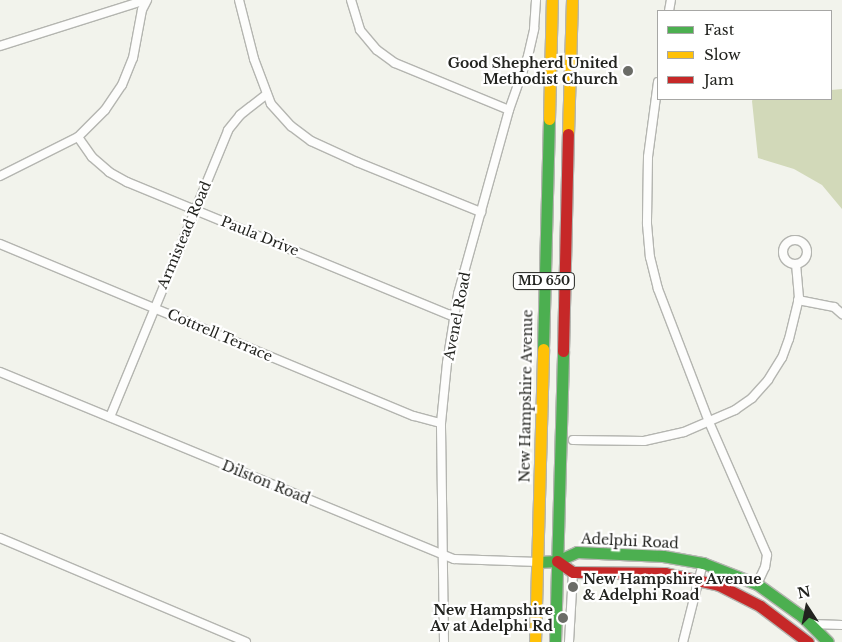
<!DOCTYPE html>
<html>
<head>
<meta charset="utf-8">
<style>
	body { margin:0 }
	#map { position:relative; width:842px; height:642px; overflow:hidden; background:#f2f3ec; font-family:"Libre Baskerville",serif }
	div>[style] { position:absolute }
	[style*='--x'] { left:calc(var(--x)*1px); top:calc(var(--y)*1px); width:calc(var(--w)*1px); rotate:calc(var(--a)*1deg) }
	.forest>* { inset:0; background:#d2d9b9 }
	.roads { filter:drop-shadow(1px 0 #b4b5b0) drop-shadow(-1px 0 #b4b5b0) drop-shadow(0 1px #b4b5b0) drop-shadow(0 -1px #b4b5b0) }
	.street>* { height:8px; margin:-4px; padding:0 4px; transform-origin:4px; border-radius:4px; background:#fdfdfc }
	.street>.ring { margin:-4px; padding:0; box-sizing:content-box; background:none; border:8px solid #fdfdfc; border-radius:50% }
	.fast>* { height:11px; margin:-5.5px; padding:0 5.5px; transform-origin:5.5px; border-radius:5.5px; background:#4caf50 }
	.slow>* { height:11px; margin:-5.5px; padding:0 5.5px; transform-origin:5.5px; border-radius:5.5px; background:#ffc107 }
	.jam>* { height:11px; margin:-5.5px; padding:0 5.5px; transform-origin:5.5px; border-radius:5.5px; background:#c62828 }
	.dots>* { width:14px; height:14px; translate:-50% -50%; box-sizing:border-box; border:2px solid #fff; border-radius:50% }
	span { translate:-50% -50%; white-space:nowrap; text-align:center; line-height:1.15; -webkit-text-stroke:4.5px #fff; paint-order:stroke }
	.shield-label span { padding:1px 4px; background:#fff; border:1px solid; border-radius:4px; -webkit-text-stroke-width:0 }
	.shield-label { font-size:12px; color:#22231f; font-weight:700 }
	.poi-label { font-size:14px; color:#22231f; font-weight:700 }
	.right { translate:-100% -50%; text-align:right }
	.left { translate:0 -50%; text-align:left }
	.street-label { font-size:14px; color:#22231f }
	.legend { position:absolute; left:657px; top:10px; width:175px; height:90px; box-sizing:border-box; background:#fff; border:1px solid #a7a7a5; margin:0; padding:6px 9px; list-style:none; font-size:15px; color:#22231f }
	.legend li { display:flex; align-items:center; gap:10px; height:25px }
	.legend b { width:25px; border:1px solid #a7a7a5 }
	.north { position:absolute; left:782px; top:582px; width:50px; height:50px; -webkit-text-stroke:4px #fff; paint-order:stroke; rotate:349deg; font-size:14px; font-weight:700; line-height:20px; text-align:center; color:#22231f }
	.north::after { content:''; display:block; margin:auto; width:18px; height:22px; background:#22231f; clip-path:polygon(50% 0,100% 100%,50% 72%,0 100%) }
</style>
</head>
<body>
<div id="map">
	<div class="forest">
		<i style="clip-path:polygon(842px 89px,842px 209px,822px 185px,794px 169px,758px 158px,752px 101px,753px 99px,831px 99px,831px 90px)"></i>
	</div>
	<div class="roads">
		<div class="street">
			<i style="--x:239;--y:0;--w:61;--a:75.7"></i>
			<i style="--x:254;--y:59;--w:48;--a:69.3"></i>
			<i style="--x:271;--y:104;--w:30;--a:48"></i>
			<i style="--x:291;--y:126;--w:25;--a:37"></i>
			<i style="--x:311;--y:141;--w:51;--a:24.5"></i>
			<i style="--x:357;--y:162;--w:134;--a:22"></i>
			<i style="--x:351;--y:0;--w:31;--a:73"></i>
			<i style="--x:360;--y:30;--w:26;--a:50"></i>
			<i style="--x:377;--y:50;--w:22;--a:36"></i>
			<i style="--x:395;--y:63;--w:123;--a:22.4"></i>
			<i style="--x:669;--y:11;--w:11;--a:-80"></i>
			<i style="--x:0;--y:46;--w:153;--a:-17.5"></i>
			<i style="--x:658;--y:82;--w:76;--a:97.6"></i>
			<i style="--x:648;--y:157;--w:67;--a:90.9"></i>
			<i style="--x:647;--y:224;--w:33;--a:85"></i>
			<i style="--x:650;--y:257;--w:33;--a:76"></i>
			<i style="--x:658;--y:289;--w:142;--a:69"></i>
			<i style="--x:709;--y:422;--w:145;--a:66.4"></i>
			<i style="--x:767;--y:555;--w:12;--a:99"></i>
			<i style="--x:765;--y:567;--w:19;--a:115"></i>
			<i style="--x:78;--y:137;--w:24;--a:55"></i>
			<i style="--x:92;--y:157;--w:23;--a:41"></i>
			<i style="--x:109;--y:172;--w:21;--a:29"></i>
			<i style="--x:127;--y:182;--w:355;--a:22.4"></i>
			<i style="--x:0;--y:176;--w:87;--a:-26.6"></i>
			<i style="--x:78;--y:137;--w:38;--a:-45"></i>
			<i style="--x:105;--y:110;--w:30;--a:-56"></i>
			<i style="--x:122;--y:85;--w:29;--a:-68"></i>
			<i style="--x:133;--y:58;--w:49;--a:-79.4"></i>
			<i style="--x:142;--y:10;--w:11;--a:-63"></i>
			<i class="ring" style="left:783px;top:240px;width:16px;height:16px"></i>
			<i style="--x:0;--y:244;--w:448;--a:22.6"></i>
			<i style="--x:414;--y:416;--w:28;--a:15"></i>
			<i style="--x:798;--y:300;--w:37;--a:11"></i>
			<i style="--x:834;--y:307;--w:11;--a:41"></i>
			<i style="--x:0;--y:372;--w:491;--a:22.4"></i>
			<i style="--x:454;--y:559;--w:84;--a:2"></i>
			<i style="--x:110;--y:417;--w:310;--a:-67.6"></i>
			<i style="--x:228;--y:130;--w:19;--a:-51"></i>
			<i style="--x:240;--y:115;--w:34;--a:-38"></i>
			<i style="--x:573;--y:440;--w:71;--a:0.8"></i>
			<i style="--x:644;--y:441;--w:41;--a:-12.7"></i>
			<i style="--x:684;--y:432;--w:56;--a:-23.3"></i>
			<i style="--x:735;--y:410;--w:21;--a:-35"></i>
			<i style="--x:752;--y:398;--w:24;--a:-48"></i>
			<i style="--x:768;--y:380;--w:26;--a:-58"></i>
			<i style="--x:782;--y:358;--w:20;--a:-70"></i>
			<i style="--x:789;--y:339;--w:42;--a:-76.3"></i>
			<i style="--x:799;--y:298;--w:34;--a:-95"></i>
			<i style="--x:0;--y:538;--w:267;--a:22.9"></i>
			<i style="--x:811;--y:624;--w:31;--a:2"></i>
			<i style="--x:444;--y:642;--w:219;--a:-90.8"></i>
			<i style="--x:441;--y:423;--w:60;--a:-84.3"></i>
			<i style="--x:447;--y:363;--w:70;--a:-80.9"></i>
			<i style="--x:458;--y:294;--w:191;--a:-74.5"></i>
			<i style="--x:509;--y:110;--w:57;--a:-70.6"></i>
			<i style="--x:528;--y:56;--w:28;--a:-77"></i>
			<i style="--x:534;--y:29;--w:29;--a:-86"></i>
			<i style="--x:569;--y:642;--w:70;--a:-86.7"></i>
			<i style="--x:683;--y:642;--w:81;--a:-75.8"></i>
		</div>
		<div class="fast">
			<i style="--x:543;--y:349;--w:230;--a:-88.5"></i>
			<i style="--x:538;--y:562;--w:19;--a:-3"></i>
			<i style="--x:557;--y:561;--w:22;--a:-24"></i>
			<i style="--x:577;--y:552;--w:86;--a:2.7"></i>
			<i style="--x:663;--y:556;--w:41;--a:9.9"></i>
			<i style="--x:703;--y:563;--w:58;--a:21.3"></i>
			<i style="--x:757;--y:584;--w:57;--a:35.7"></i>
			<i style="--x:803;--y:617;--w:35;--a:45"></i>
			<i style="--x:555;--y:642;--w:291;--a:-88.4"></i>
		</div>
		<div class="slow">
			<i style="--x:549;--y:119;--w:119;--a:-88.6"></i>
			<i style="--x:568;--y:134;--w:134;--a:-88.3"></i>
			<i style="--x:535;--y:642;--w:293;--a:-88.4"></i>
		</div>
		<div class="jam">
			<i style="--x:563;--y:351;--w:217;--a:-88.7"></i>
			<i style="--x:557;--y:561;--w:19;--a:35"></i>
			<i style="--x:573;--y:572;--w:92;--a:0.6"></i>
			<i style="--x:665;--y:573;--w:55;--a:12.5"></i>
			<i style="--x:719;--y:585;--w:46;--a:27.1"></i>
			<i style="--x:760;--y:606;--w:60;--a:36.9"></i>
		</div>
	</div>
	<div class="dots">
		<i style="left:628px;top:71px;background:#6b6c67"></i>
		<i style="left:573px;top:587px;background:#6b6c67"></i>
		<i style="left:563px;top:618px;background:#6b6c67"></i>
	</div>
	<div class="shield-label">
		<span style="left:544px;top:281px">MD 650</span>
	</div>
	<div class="poi-label">
		<span class="right" style="left:618px;top:71px">Good Shepherd United<br>Methodist Church</span>
		<span class="left" style="left:583px;top:587px">New Hampshire Avenue<br>&amp; Adelphi Road</span>
		<span class="right" style="left:553px;top:618px">New Hampshire<br>Av at Adelphi Rd</span>
	</div>
	<div class="street-label">
		<span style="left:184px;top:235px;rotate:-67deg">Armistead Road</span>
		<span style="left:260px;top:236px;rotate:22deg">Paula Drive</span>
		<span style="left:457px;top:316px;rotate:-79deg">Avenel Road</span>
		<span style="left:220px;top:335px;rotate:23deg">Cottrell Terrace</span>
		<span style="left:526px;top:396px;rotate:-89deg">New Hampshire Avenue</span>
		<span style="left:266px;top:482px;rotate:22deg">Dilston Road</span>
		<span style="left:630px;top:541px;rotate:3deg">Adelphi Road</span>
	</div>
	<ul class="legend">
	<li><b style="height:6px;background:#4caf50"></b>Fast</li>
	<li><b style="height:6px;background:#ffc107"></b>Slow</li>
	<li><b style="height:6px;background:#c62828"></b>Jam</li>
	</ul>
	<div class="north">N</div>
</div>
</body>
</html>
